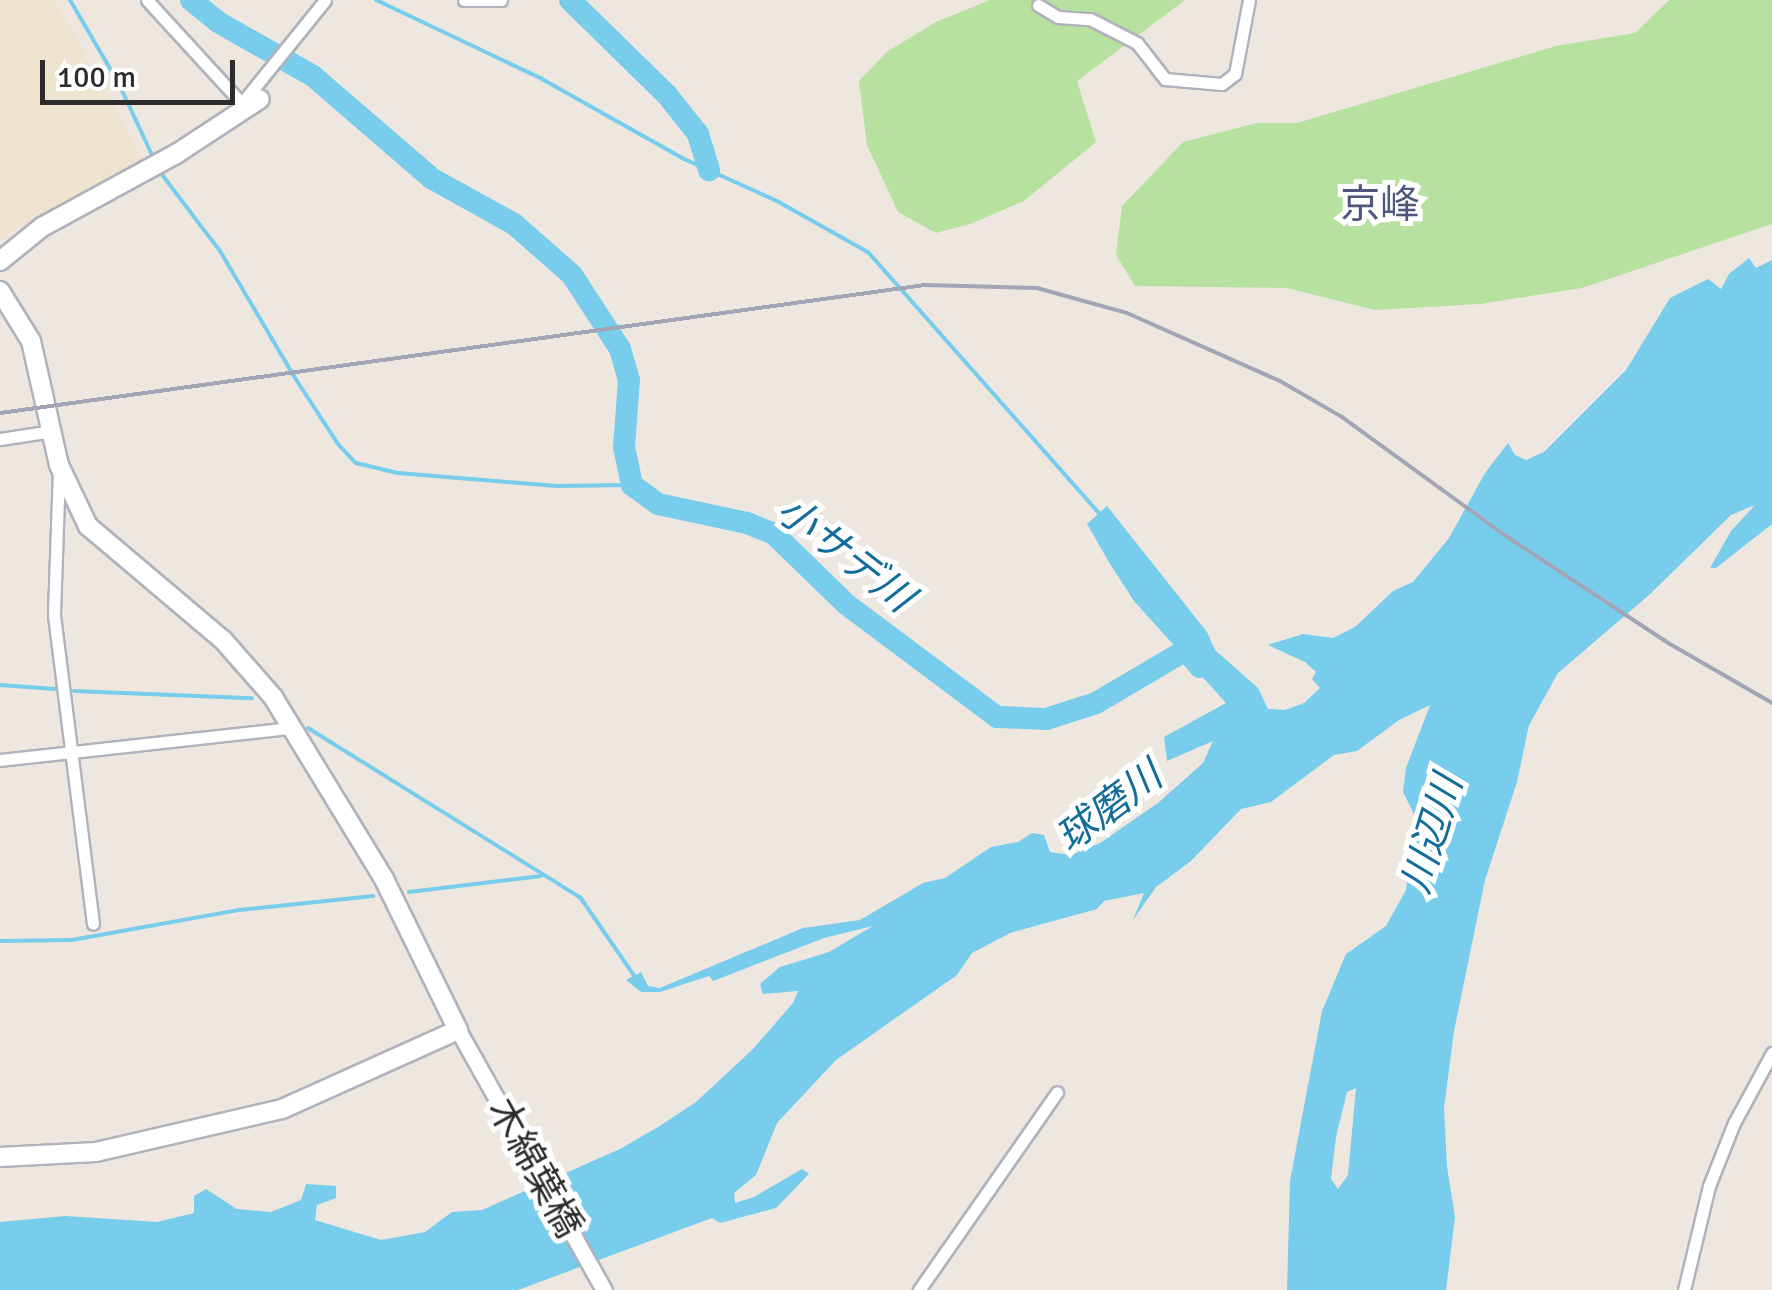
<!DOCTYPE html>
<html>
<head>
<meta charset="utf-8">
<style>
	body { margin:0 }
	#map { position:relative; width:1772px; height:1290px; overflow:hidden; background:#ede7e0; font-family:Signika,"Noto Sans JP",sans-serif }
	div>[style] { position:absolute }
	[style*='--x'] { left:calc(var(--x)*1px); top:calc(var(--y)*1px); width:calc(var(--w)*1px); rotate:calc(var(--a)*1deg) }
	.education>* { inset:0; background:#eee4d0 }
	.green>* { inset:0; background:#b6e19e }
	.water>* { inset:0; background:#77cdeb }
	.stream>* { height:4px; margin:-2px; padding:0 2px; transform-origin:2px; border-radius:2px; background:#77cdeb }
	.river>* { height:22px; margin:-11px; padding:0 11px; transform-origin:11px; border-radius:11px; background:#77cdeb }
	.roads { filter:drop-shadow(2px 0 #b0b2bc) drop-shadow(-2px 0 #b0b2bc) drop-shadow(0 2px #b0b2bc) drop-shadow(0 -2px #b0b2bc) }
	.minor>* { height:11px; margin:-5.5px; padding:0 5.5px; transform-origin:5.5px; border-radius:5.5px; background:#fff }
	.tertiary>* { height:15px; margin:-7.5px; padding:0 7.5px; transform-origin:7.5px; border-radius:7.5px; background:#fff }
	.secondary>* { height:18px; margin:-9px; padding:0 9px; transform-origin:9px; border-radius:9px; background:#fff }
	.rail>* { height:4px; margin:-2px; padding:0 2px; transform-origin:2px; border-radius:2px; background:#a2a5b6 }
	span { translate:-50% -50%; white-space:nowrap; text-align:center; line-height:1.15; -webkit-text-stroke:10px #fff; paint-order:stroke }
	.street-label { font-size:38px; color:#2c2c2c }
	.neighbourhood-label { font-size:40px; color:#4e577c }
	.water-label { font-size:40px; color:#136d9a; font-style:italic }
	.scale { position:absolute; left:40px; top:60px; width:195px; height:45px; box-sizing:border-box; border:5px solid #2c2c2c; border-top:0; padding-left:12px; font-size:30px; line-height:35px; white-space:nowrap; color:#2c2c2c; -webkit-text-stroke:8px #fff; paint-order:stroke }
</style>
</head>
<body>
<div id="map">
	<div class="education">
		<i style="clip-path:polygon(0 0,55px 0,143px 160px,0 239px)"></i>
	</div>
	<div class="green">
		<i style="clip-path:polygon(990px 0,1185px 0,1077px 81px,1096px 142px,1024px 201px,970px 224px,936px 233px,898px 212px,867px 145px,859px 81px,888px 51px,936px 22px)"></i>
		<i style="clip-path:polygon(1669px 0,1772px 0,1772px 224px,1582px 288px,1480px 304px,1375px 310px,1287px 288px,1135px 286px,1116px 255px,1122px 206px,1183px 142px,1257px 123px,1297px 123px,1556px 46px,1635px 33px)"></i>
	</div>
	<div class="water">
		<i style="clip-path:polygon(evenodd,1749px 258px,1756px 268px,1772px 260px,1772px 524px,1716px 568px,1710px 568px,1731px 531px,1755px 505px,1731px 515px,1649px 595px,1558px 673px,1529px 725px,1517px 782px,1485px 880px,1454px 1031px,1444px 1108px,1447px 1167px,1455px 1217px,1446px 1290px,1287px 1290px,1290px 1181px,1322px 1011px,1346px 954px,1386px 926px,1406px 890px,1414px 814px,1403px 792px,1406px 768px,1430px 705px,1399px 720px,1357px 751px,1334px 755px,1271px 802px,1241px 809px,1191px 861px,1156px 887px,1133px 920px,1144px 893px,1104px 901px,1097px 909px,1010px 933px,972px 953px,957px 975px,836px 1060px,777px 1123px,756px 1175px,734px 1193px,735px 1203px,754px 1197px,802px 1169px,809px 1174px,776px 1208px,720px 1223px,712px 1218px,518px 1290px,0 1290px,0 1222px,65px 1216px,157px 1222px,194px 1213px,194px 1196px,206px 1189px,237px 1209px,271px 1212px,301px 1200px,306px 1184px,336px 1186px,336px 1198px,317px 1205px,315px 1220px,381px 1240px,425px 1232px,452px 1212px,482px 1210px,620px 1149px,658px 1127px,696px 1102px,753px 1049px,793px 1003px,798px 991px,763px 994px,760px 984px,780px 967px,829px 952px,873px 926px,824px 938px,713px 981px,709px 976px,660px 992px,641px 992px,626px 980px,641px 972px,648px 986px,660px 988px,803px 928px,860px 920px,923px 883px,945px 878px,991px 847px,1018px 842px,1032px 833px,1044px 835px,1050px 852px,1071px 855px,1100px 843px,1158px 803px,1203px 763px,1213px 741px,1167px 761px,1164px 737px,1226px 703px,1134px 601px,1110px 564px,1087px 524px,1107px 506px,1207px 632px,1215px 650px,1258px 688px,1268px 709px,1285px 710px,1304px 703px,1320px 688px,1312px 679px,1316px 672px,1305px 662px,1268px 645px,1303px 634px,1333px 638px,1355px 627px,1393px 591px,1413px 582px,1449px 538px,1485px 473px,1508px 443px,1515px 455px,1526px 460px,1544px 452px,1626px 370px,1670px 298px,1708px 279px,1721px 289px,1729px 274px,1749px 258px,1356px 1088px,1348px 1175px,1338px 1189px,1331px 1179px,1336px 1137px,1347px 1092px,1356px 1088px)"></i>
	</div>
	<div class="stream">
		<i style="--x:70;--y:0;--w:97;--a:59.7"></i>
		<i style="--x:119;--y:84;--w:83;--a:65"></i>
		<i style="--x:376;--y:0;--w:184;--a:25.4"></i>
		<i style="--x:542;--y:79;--w:163;--a:29.4"></i>
		<i style="--x:684;--y:159;--w:102;--a:24.3"></i>
		<i style="--x:777;--y:201;--w:104;--a:29.3"></i>
		<i style="--x:868;--y:252;--w:350;--a:48.5"></i>
		<i style="--x:160;--y:172;--w:99;--a:52.8"></i>
		<i style="--x:220;--y:251;--w:151;--a:59.4"></i>
		<i style="--x:297;--y:381;--w:75;--a:56.9"></i>
		<i style="--x:338;--y:444;--w:26;--a:47"></i>
		<i style="--x:356;--y:463;--w:43;--a:13.4"></i>
		<i style="--x:398;--y:473;--w:159;--a:4.7"></i>
		<i style="--x:556;--y:486;--w:76;--a:-0.8"></i>
		<i style="--x:0;--y:685;--w:55;--a:4.2"></i>
		<i style="--x:74;--y:691;--w:178;--a:2.3"></i>
		<i style="--x:308;--y:728;--w:320;--a:31.9"></i>
		<i style="--x:580;--y:897;--w:97;--a:55.5"></i>
		<i style="--x:409;--y:892;--w:133;--a:-6.9"></i>
		<i style="--x:0;--y:941;--w:72;--a:-0.8"></i>
		<i style="--x:72;--y:940;--w:170;--a:-10.2"></i>
		<i style="--x:239;--y:910;--w:135;--a:-6"></i>
	</div>
	<div class="river">
		<i style="--x:191;--y:0;--w:35;--a:39"></i>
		<i style="--x:218;--y:22;--w:109;--a:29.6"></i>
		<i style="--x:313;--y:76;--w:156;--a:40.8"></i>
		<i style="--x:431;--y:178;--w:95;--a:29"></i>
		<i style="--x:514;--y:224;--w:77;--a:41.3"></i>
		<i style="--x:572;--y:275;--w:88;--a:57"></i>
		<i style="--x:620;--y:349;--w:32;--a:74"></i>
		<i style="--x:629;--y:380;--w:67;--a:94.3"></i>
		<i style="--x:624;--y:447;--w:39;--a:78"></i>
		<i style="--x:632;--y:485;--w:32;--a:36"></i>
		<i style="--x:658;--y:504;--w:91;--a:12.1"></i>
		<i style="--x:747;--y:523;--w:29;--a:22"></i>
		<i style="--x:774;--y:534;--w:100;--a:44.2"></i>
		<i style="--x:846;--y:604;--w:189;--a:36.8"></i>
		<i style="--x:997;--y:717;--w:49;--a:2.3"></i>
		<i style="--x:1046;--y:719;--w:52;--a:-17.7"></i>
		<i style="--x:1096;--y:703;--w:104;--a:-30.5"></i>
		<i style="--x:1186;--y:650;--w:22;--a:51"></i>
		<i style="--x:570;--y:0;--w:136;--a:44.4"></i>
		<i style="--x:667;--y:95;--w:50;--a:51.5"></i>
		<i style="--x:698;--y:134;--w:38;--a:73"></i>
	</div>
	<div class="roads">
		<div class="minor">
			<i style="--x:147;--y:0;--w:147;--a:47.5"></i>
			<i style="--x:464;--y:0;--w:37;--a:0"></i>
			<i style="--x:1038;--y:5;--w:23;--a:31"></i>
			<i style="--x:1058;--y:17;--w:32;--a:4"></i>
			<i style="--x:1090;--y:19;--w:53;--a:27.1"></i>
			<i style="--x:1137;--y:43;--w:46;--a:52.1"></i>
			<i style="--x:1165;--y:79;--w:57;--a:5"></i>
			<i style="--x:1222;--y:84;--w:16;--a:-38"></i>
			<i style="--x:1235;--y:74;--w:75;--a:-79.3"></i>
			<i style="--x:246;--y:108;--w:10;--a:-90"></i>
			<i style="--x:246;--y:98;--w:126;--a:-51.1"></i>
			<i style="--x:0;--y:439;--w:53;--a:-8.7"></i>
			<i style="--x:59;--y:470;--w:145;--a:92"></i>
			<i style="--x:54;--y:615;--w:311;--a:82.8"></i>
			<i style="--x:0;--y:760;--w:294;--a:-6.3"></i>
			<i style="--x:919;--y:1290;--w:241;--a:-55.1"></i>
			<i style="--x:1684;--y:1290;--w:107;--a:-76.5"></i>
			<i style="--x:1709;--y:1186;--w:68;--a:-68.4"></i>
			<i style="--x:1734;--y:1123;--w:80;--a:-61.5"></i>
		</div>
		<div class="tertiary">
			<i style="--x:458;--y:1030;--w:298;--a:60.7"></i>
		</div>
		<div class="secondary">
			<i style="--x:0;--y:261;--w:54;--a:-39"></i>
			<i style="--x:42;--y:227;--w:153;--a:-28.6"></i>
			<i style="--x:176;--y:154;--w:100;--a:-33.2"></i>
			<i style="--x:0;--y:291;--w:59;--a:58.2"></i>
			<i style="--x:31;--y:341;--w:127;--a:77.3"></i>
			<i style="--x:59;--y:465;--w:68;--a:64.6"></i>
			<i style="--x:88;--y:526;--w:177;--a:40.2"></i>
			<i style="--x:223;--y:640;--w:76;--a:48.7"></i>
			<i style="--x:273;--y:697;--w:213;--a:58.6"></i>
			<i style="--x:384;--y:879;--w:168;--a:63.9"></i>
			<i style="--x:458;--y:1030;--w:193;--a:155.8"></i>
			<i style="--x:282;--y:1109;--w:191;--a:167"></i>
			<i style="--x:96;--y:1152;--w:96;--a:177"></i>
		</div>
	</div>
	<div class="rail">
		<i style="--x:0;--y:413;--w:934;--a:-7.88"></i>
		<i style="--x:925;--y:285;--w:112;--a:1.5"></i>
		<i style="--x:1037;--y:288;--w:93;--a:15.5"></i>
		<i style="--x:1127;--y:313;--w:167;--a:24"></i>
		<i style="--x:1280;--y:381;--w:72;--a:30.1"></i>
		<i style="--x:1342;--y:417;--w:203;--a:36"></i>
		<i style="--x:1506;--y:536;--w:196;--a:33.4"></i>
		<i style="--x:1670;--y:644;--w:118;--a:30"></i>
	</div>
	<div class="street-label">
		<span style="left:535px;top:1168px;rotate:61deg">木綿葉橋</span>
	</div>
	<div class="neighbourhood-label">
		<span style="left:1380px;top:205px">京峰</span>
	</div>
	<div class="water-label">
		<span style="left:845px;top:554px;rotate:38deg">小サデ川</span>
		<span style="left:1109px;top:807px;rotate:-37deg">球磨川</span>
		<span style="left:1432px;top:834px;rotate:-73deg">川辺川</span>
	</div>
	<div class="scale">100 m</div>
</div>
</body>
</html>
